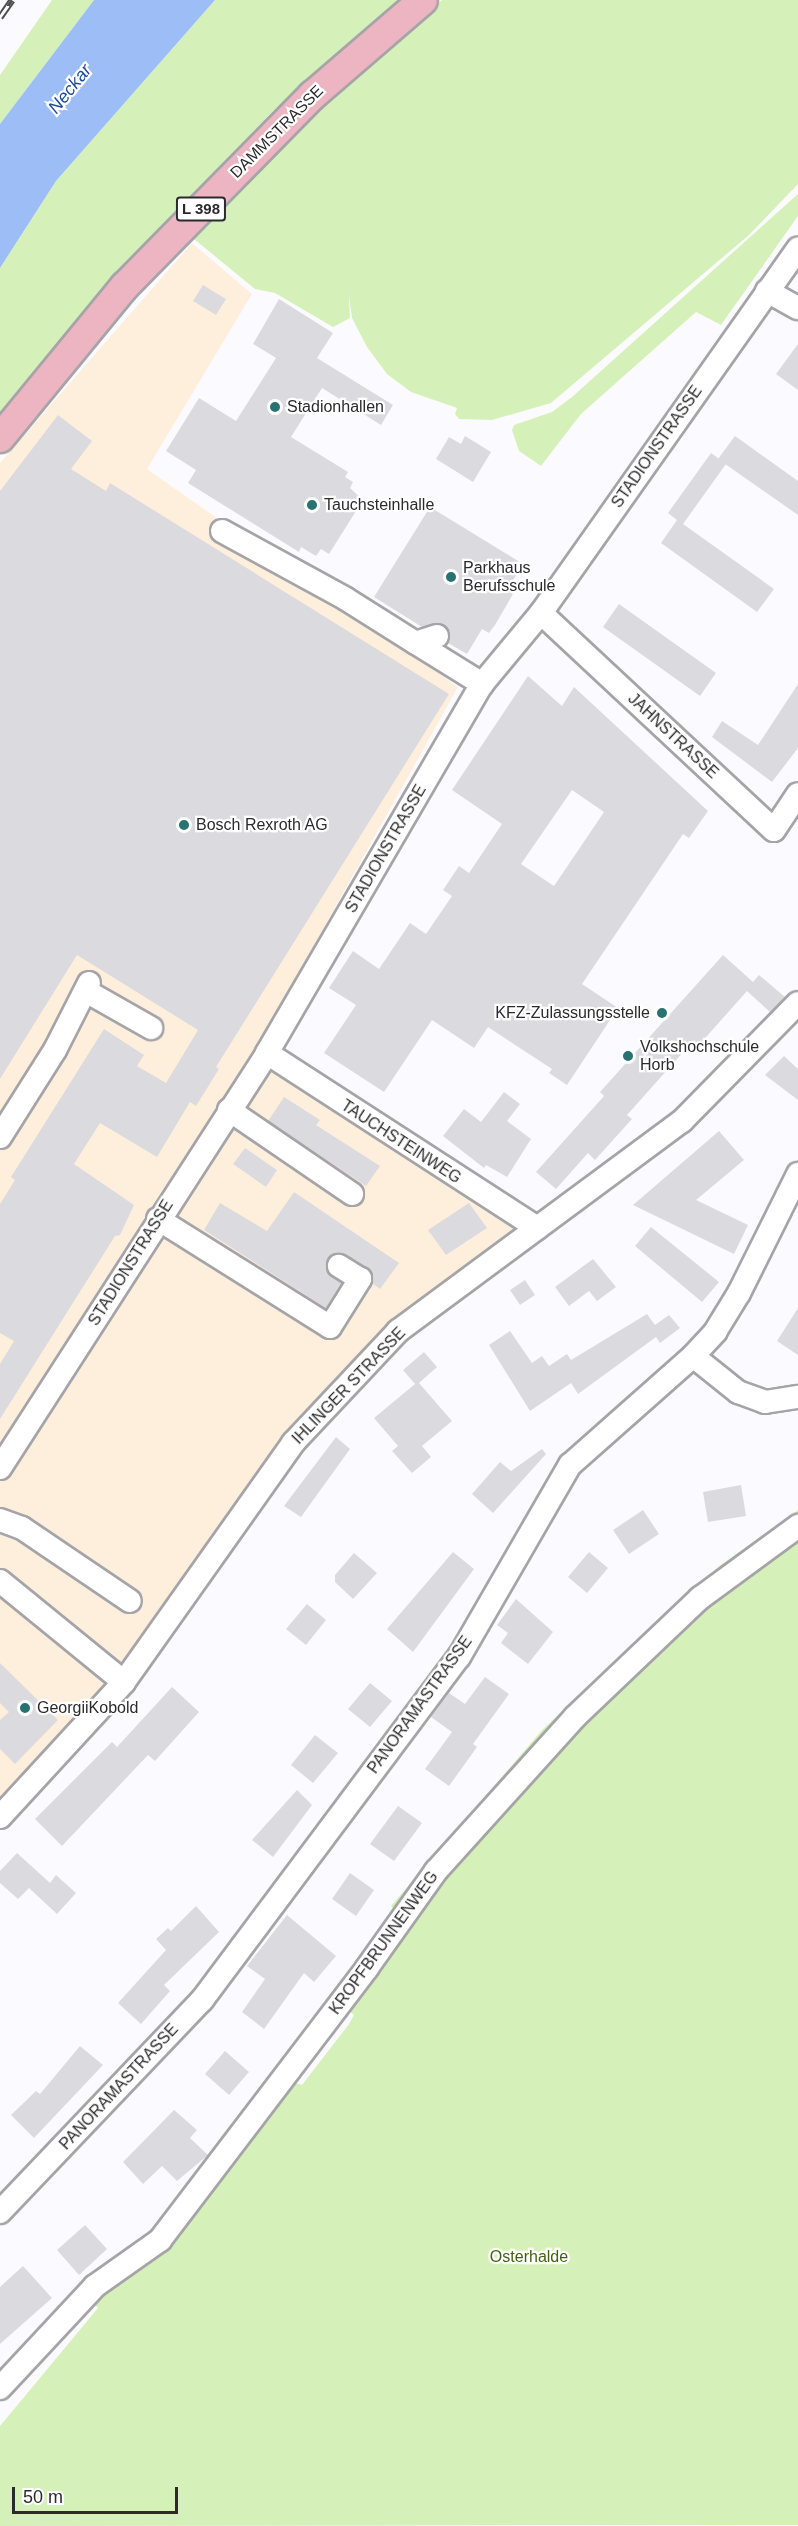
<!DOCTYPE html>
<html>
<head>
<meta charset="utf-8">
<style>
	body { margin:0 }
	#map { position:relative; width:798px; height:2526px; overflow:hidden; background:#fbfbff; font-family:Helvetica,sans-serif }
	div>[style] { position:absolute }
	[style*='--x'] { left:calc(var(--x)*1px); top:calc(var(--y)*1px); width:calc(var(--w)*1px); rotate:calc(var(--a)*1deg) }
	.industrial>* { inset:0; background:#feefdc }
	.green>* { inset:0; background:#d5f1b9 }
	.water>* { inset:0; background:#9cbdf5 }
	.building>* { inset:0; background:#dbdbdf }
	.roads { filter:drop-shadow(2px 0 #a5a4a8) drop-shadow(-2px 0 #a5a4a8) drop-shadow(0 2px #a5a4a8) drop-shadow(0 -2px #a5a4a8) }
	.minor>* { height:22px; margin:-11px; padding:0 11px; transform-origin:11px; border-radius:11px; background:#fff }
	.major>* { height:28px; margin:-14px; padding:0 14px; transform-origin:14px; border-radius:14px; background:#edb5c1 }
	.rail>* { height:7px; margin-top:-3.5px; transform-origin:0; background:repeating-linear-gradient(90deg,#fff 0 14px,#4f4f51 0 28px); box-sizing:border-box; border-block:2px solid #4f4f51 }
	.dots>* { width:16px; height:16px; translate:-50% -50%; box-sizing:border-box; border:3px solid #fff; border-radius:50% }
	span { translate:-50% -50%; white-space:nowrap; text-align:center; line-height:1.15; -webkit-text-stroke:4.5px #fff; paint-order:stroke }
	.shield-label span { padding:2px 4px; background:#fff; border:2px solid; border-radius:4px; -webkit-text-stroke-width:0 }
	.shield-label { font-size:15px; color:#2b2b2d; font-weight:700 }
	.street-label { font-size:16px; color:#2b2b2d }
	.poi-label { font-size:16px; color:#2b2b2d }
	.left { translate:0 -50%; text-align:left }
	.right { translate:-100% -50%; text-align:right }
	.park-label { font-size:16px; color:#42620f }
	.water-label { font-size:18px; color:#1d4b9a; font-style:italic }
	.scale { position:absolute; left:12px; top:2487px; width:166px; height:27px; box-sizing:border-box; border:3px solid #2b2b2d; border-top:0; padding-left:8px; font-size:18px; line-height:21px; white-space:nowrap; color:#2b2b2d; -webkit-text-stroke:4px #fff; paint-order:stroke }
</style>
</head>
<body>
<div id="map">
	<div class="industrial">
		<i style="clip-path:polygon(192px 243px,252px 294px,147px 469px,458px 687px,255px 1051px,518px 1227px,391px 1322px,284px 1438px,107px 1686px,0 1801px,0 463px)"></i>
	</div>
	<div class="green">
		<i style="clip-path:polygon(52px 0,94px 0,0 124px,0 75px)"></i>
		<i style="clip-path:polygon(215px 0,402px 0,273px 111px,123px 266px,0 420px,0 268px,56px 181px)"></i>
		<i style="clip-path:polygon(442px 0,798px 0,798px 184px,749px 235px,551px 403px,492px 420px,459px 419px,455px 414px,457px 408px,411px 392px,387px 374px,367px 347px,352px 318px,349px 296px,350px 318px,333px 327px,275px 293px,255px 289px,194px 239px,200px 224px,375px 57px)"></i>
		<i style="clip-path:polygon(798px 194px,798px 216px,721px 325px,696px 312px,581px 414px,541px 466px,519px 451px,512px 430px,514px 425px,552px 412px,572px 397px)"></i>
		<i style="clip-path:polygon(798px 1510px,798px 2525px,0 2526px,0 2426px,98px 2308px,87px 2295px,173px 2210px,289px 2081px,302px 2085px,349px 2024px,354px 2015px,346px 2009px,409px 1924px,391px 1906px,542px 1730px,718px 1567px)"></i>
	</div>
	<div class="water">
		<i style="clip-path:polygon(94px 0,215px 0,56px 181px,0 268px,0 124px)"></i>
	</div>
	<div class="building">
		<i style="clip-path:polygon(203px 285px,226px 299px,216px 315px,193px 301px)"></i>
		<i style="clip-path:polygon(279px 299px,333px 333px,317px 358px,393px 405px,381px 425px,322px 388px,291px 437px,348px 472px,345px 477px,353px 482px,350px 488px,363px 500px,329px 554px,321px 549px,316px 556px,301px 547px,299px 552px,188px 483px,196px 470px,166px 451px,199px 398px,236px 421px,276px 358px,253px 344px)"></i>
		<i style="clip-path:polygon(798px 344px,798px 390px,776px 374px)"></i>
		<i style="clip-path:polygon(58px 415px,92px 441px,71px 469px,106px 491px,110px 483px,449px 694px,216px 1067px,219px 1069px,196px 1106px,190px 1102px,157px 1157px,100px 1123px,74px 1164px,134px 1205px,120px 1235px,115px 1236px,0 1419px,0 1364px,14px 1341px,0 1333px,0 1204px,15px 1180px,11px 1177px,104px 1029px,144px 1055px,137px 1066px,166px 1083px,198px 1030px,77px 955px,0 1079px,0 491px)"></i>
		<i style="clip-path:polygon(465px 436px,491px 452px,473px 482px,436px 459px,449px 437px,461px 444px)"></i>
		<i style="clip-path:polygon(735px 436px,798px 481px,798px 515px,718px 459px)"></i>
		<i style="clip-path:polygon(711px 453px,726px 464px,683px 524px,774px 589px,757px 612px,661px 543px,677px 520px,668px 513px)"></i>
		<i style="clip-path:polygon(430px 507px,523px 564px,507px 590px,513px 594px,495px 625px,489px 633px,482px 629px,467px 654px,448px 643px,450px 632px,445px 626px,439px 623px,422px 627px,374px 597px)"></i>
		<i style="clip-path:polygon(619px 604px,716px 673px,700px 696px,603px 627px)"></i>
		<i style="clip-path:polygon(evenodd,528px 676px,562px 706px,574px 687px,708px 811px,689px 838px,683px 834px,582px 984px,618px 1008px,567px 1085px,549px 1073px,552px 1069px,488px 1027px,474px 1048px,432px 1020px,384px 1092px,324px 1053px,356px 1005px,329px 988px,353px 951px,379px 969px,410px 923px,426px 934px,452px 896px,443px 890px,459px 866px,469px 873px,502px 824px,452px 790px,528px 676px,572px 790px,604px 812px,554px 886px,521px 864px,572px 790px)"></i>
		<i style="clip-path:polygon(798px 684px,798px 748px,772px 782px,712px 737px,722px 721px,758px 745px)"></i>
		<i style="clip-path:polygon(723px 955px,753px 982px,759px 975px,785px 997px,770px 1012px,747px 991px,699px 1045px,694px 1040px,627px 1115px,632px 1119px,595px 1160px,588px 1153px,556px 1189px,536px 1172px,604px 1096px,600px 1092px)"></i>
		<i style="clip-path:polygon(784px 1056px,798px 1069px,798px 1100px,765px 1075px)"></i>
		<i style="clip-path:polygon(504px 1092px,520px 1104px,507px 1121px,531px 1139px,507px 1177px,486px 1165px,484px 1168px,443px 1136px,464px 1109px,481px 1122px)"></i>
		<i style="clip-path:polygon(284px 1097px,320px 1120px,316px 1125px,380px 1166px,366px 1186px,268px 1121px)"></i>
		<i style="clip-path:polygon(719px 1131px,744px 1160px,696px 1200px,748px 1225px,734px 1254px,633px 1205px)"></i>
		<i style="clip-path:polygon(245px 1148px,277px 1170px,266px 1187px,233px 1164px)"></i>
		<i style="clip-path:polygon(294px 1192px,399px 1263px,380px 1289px,372px 1283px,367px 1268px,346px 1254px,333px 1254px,327px 1259px,327px 1272px,341px 1283px,326px 1308px,204px 1230px,220px 1203px,267px 1231px)"></i>
		<i style="clip-path:polygon(469px 1203px,487px 1228px,446px 1255px,428px 1230px)"></i>
		<i style="clip-path:polygon(651px 1227px,719px 1282px,702px 1302px,635px 1246px)"></i>
		<i style="clip-path:polygon(593px 1259px,616px 1287px,597px 1301px,589px 1291px,569px 1306px,555px 1287px)"></i>
		<i style="clip-path:polygon(525px 1280px,535px 1295px,520px 1305px,510px 1290px)"></i>
		<i style="clip-path:polygon(798px 1308px,798px 1355px,777px 1341px)"></i>
		<i style="clip-path:polygon(647px 1314px,655px 1325px,669px 1315px,680px 1328px,660px 1343px,656px 1337px,578px 1394px,571px 1383px,530px 1411px,489px 1345px,510px 1331px,532px 1363px,542px 1356px,549px 1366px,567px 1354px,571px 1360px)"></i>
		<i style="clip-path:polygon(424px 1352px,437px 1367px,419px 1383px,452px 1421px,422px 1446px,431px 1457px,412px 1473px,392px 1451px,398px 1446px,374px 1418px,415px 1384px,403px 1370px)"></i>
		<i style="clip-path:polygon(336px 1437px,350px 1449px,301px 1517px,284px 1506px)"></i>
		<i style="clip-path:polygon(542px 1449px,546px 1454px,493px 1513px,472px 1494px,500px 1462px,511px 1471px)"></i>
		<i style="clip-path:polygon(741px 1485px,746px 1516px,708px 1522px,703px 1492px)"></i>
		<i style="clip-path:polygon(643px 1510px,659px 1534px,629px 1554px,613px 1530px)"></i>
		<i style="clip-path:polygon(453px 1552px,474px 1569px,413px 1652px,387px 1629px)"></i>
		<i style="clip-path:polygon(589px 1552px,608px 1568px,587px 1593px,568px 1577px)"></i>
		<i style="clip-path:polygon(354px 1553px,377px 1573px,353px 1599px,335px 1582px,335px 1575px)"></i>
		<i style="clip-path:polygon(516px 1599px,553px 1632px,528px 1664px,501px 1643px,508px 1633px,497px 1625px)"></i>
		<i style="clip-path:polygon(307px 1604px,326px 1620px,306px 1645px,286px 1629px)"></i>
		<i style="clip-path:polygon(0 1663px,58px 1720px,15px 1764px,0 1749px,0 1720px,9px 1712px,0 1703px)"></i>
		<i style="clip-path:polygon(485px 1677px,509px 1694px,473px 1744px,477px 1747px,449px 1786px,425px 1769px,452px 1732px,431px 1717px,449px 1693px,465px 1704px)"></i>
		<i style="clip-path:polygon(370px 1683px,392px 1701px,370px 1727px,348px 1709px)"></i>
		<i style="clip-path:polygon(172px 1687px,199px 1712px,155px 1761px,148px 1755px,62px 1846px,35px 1819px,112px 1742px,117px 1747px)"></i>
		<i style="clip-path:polygon(315px 1735px,338px 1753px,313px 1783px,291px 1765px)"></i>
		<i style="clip-path:polygon(297px 1790px,312px 1805px,273px 1857px,252px 1840px)"></i>
		<i style="clip-path:polygon(398px 1806px,422px 1823px,394px 1861px,370px 1844px)"></i>
		<i style="clip-path:polygon(17px 1853px,50px 1883px,56px 1875px,76px 1893px,57px 1914px,29px 1888px,18px 1899px,0 1883px,0 1871px)"></i>
		<i style="clip-path:polygon(350px 1873px,374px 1890px,356px 1916px,332px 1899px)"></i>
		<i style="clip-path:polygon(196px 1906px,219px 1932px,164px 1985px,170px 1991px,141px 2024px,118px 2003px,166px 1950px,156px 1939px,168px 1928px,171px 1931px)"></i>
		<i style="clip-path:polygon(287px 1915px,336px 1956px,314px 1982px,304px 1973px,264px 2029px,242px 2012px,265px 1979px,247px 1966px)"></i>
		<i style="clip-path:polygon(80px 2046px,103px 2065px,34px 2138px,11px 2115px,36px 2091px,40px 2094px)"></i>
		<i style="clip-path:polygon(225px 2051px,249px 2072px,229px 2095px,205px 2074px)"></i>
		<i style="clip-path:polygon(174px 2110px,197px 2130px,190px 2138px,208px 2155px,177px 2181px,162px 2166px,143px 2184px,123px 2162px)"></i>
		<i style="clip-path:polygon(85px 2225px,107px 2249px,79px 2275px,57px 2250px)"></i>
		<i style="clip-path:polygon(23px 2266px,52px 2298px,0 2344px,0 2287px)"></i>
	</div>
	<div class="roads">
		<div class="minor">
			<i style="--x:767;--y:291;--w:35;--a:29"></i>
			<i style="--x:222;--y:531;--w:141;--a:28.7"></i>
			<i style="--x:346;--y:599;--w:83;--a:32.2"></i>
			<i style="--x:541;--y:613;--w:318;--a:43"></i>
			<i style="--x:774;--y:830;--w:43;--a:-56.3"></i>
			<i style="--x:437;--y:636;--w:22;--a:162"></i>
			<i style="--x:416;--y:643;--w:78;--a:31.8"></i>
			<i style="--x:86;--y:991;--w:75;--a:29.6"></i>
			<i style="--x:267;--y:1053;--w:322;--a:32.9"></i>
			<i style="--x:229;--y:1110;--w:149;--a:34.3"></i>
			<i style="--x:0;--y:1137;--w:103;--a:-57.7"></i>
			<i style="--x:55;--y:1050;--w:75;--a:-63.1"></i>
			<i style="--x:158;--y:1219;--w:203;--a:32.1"></i>
			<i style="--x:330;--y:1327;--w:57;--a:-58"></i>
			<i style="--x:360;--y:1279;--w:25;--a:-148"></i>
			<i style="--x:693;--y:1356;--w:58;--a:38.7"></i>
			<i style="--x:738;--y:1392;--w:29;--a:20"></i>
			<i style="--x:765;--y:1402;--w:33;--a:-9"></i>
			<i style="--x:0;--y:1468;--w:493;--a:-57.2"></i>
			<i style="--x:267;--y:1053;--w:427;--a:-59.8"></i>
			<i style="--x:482;--y:684;--w:92;--a:-50.3"></i>
			<i style="--x:541;--y:613;--w:446;--a:-54.8"></i>
			<i style="--x:0;--y:1520;--w:23;--a:20"></i>
			<i style="--x:22;--y:1528;--w:130;--a:34.1"></i>
			<i style="--x:0;--y:1581;--w:160;--a:39.2"></i>
			<i style="--x:0;--y:1817;--w:183;--a:-47.4"></i>
			<i style="--x:124;--y:1682;--w:293;--a:-54.7"></i>
			<i style="--x:293;--y:1443;--w:154;--a:-46.8"></i>
			<i style="--x:398;--y:1331;--w:353;--a:-36.5"></i>
			<i style="--x:682;--y:1121;--w:165;--a:-45.5"></i>
			<i style="--x:0;--y:2212;--w:293;--a:-46.4"></i>
			<i style="--x:202;--y:2000;--w:429;--a:-53.2"></i>
			<i style="--x:459;--y:1657;--w:222;--a:-60"></i>
			<i style="--x:570;--y:1465;--w:164;--a:-41.5"></i>
			<i style="--x:693;--y:1356;--w:33;--a:-47"></i>
			<i style="--x:715;--y:1332;--w:46;--a:-58.4"></i>
			<i style="--x:739;--y:1293;--w:133;--a:-63.6"></i>
			<i style="--x:0;--y:2388;--w:139;--a:-47"></i>
			<i style="--x:95;--y:2286;--w:80;--a:-35.3"></i>
			<i style="--x:160;--y:2240;--w:342;--a:-52.7"></i>
			<i style="--x:367;--y:1968;--w:119;--a:-54.6"></i>
			<i style="--x:436;--y:1871;--w:207;--a:-47.9"></i>
			<i style="--x:575;--y:1717;--w:173;--a:-43.6"></i>
			<i style="--x:700;--y:1598;--w:122;--a:-36.3"></i>
		</div>
		<div class="major">
			<i style="--x:0;--y:438;--w:197;--a:-50.6"></i>
			<i style="--x:125;--y:286;--w:268;--a:-45.5"></i>
			<i style="--x:313;--y:95;--w:145;--a:-40.8"></i>
		</div>
	</div>
	<div class="rail">
		<i style="--x:0;--y:17;--w:21;--a:-55"></i>
	</div>
	<div class="dots">
		<i style="left:275px;top:407px;background:#287372"></i>
		<i style="left:312px;top:505px;background:#287372"></i>
		<i style="left:451px;top:577px;background:#287372"></i>
		<i style="left:184px;top:825px;background:#287372"></i>
		<i style="left:662px;top:1013px;background:#287372"></i>
		<i style="left:628px;top:1056px;background:#287372"></i>
		<i style="left:25px;top:1708px;background:#287372"></i>
	</div>
	<div class="shield-label">
		<span style="left:201px;top:209px">L 398</span>
	</div>
	<div class="street-label">
		<span style="left:277px;top:132px;rotate:-45deg">DAMMSTRASSE</span>
		<span style="left:657px;top:447px;rotate:-55deg">STADIONSTRASSE</span>
		<span style="left:673px;top:736px;rotate:43deg">JAHNSTRASSE</span>
		<span style="left:386px;top:849px;rotate:-60deg">STADIONSTRASSE</span>
		<span style="left:401px;top:1142px;rotate:33deg">TAUCHSTEINWEG</span>
		<span style="left:131px;top:1263px;rotate:-58deg">STADIONSTRASSE</span>
		<span style="left:349px;top:1386px;rotate:-46deg">IHLINGER STRASSE</span>
		<span style="left:420px;top:1705px;rotate:-54deg">PANORAMASTRASSE</span>
		<span style="left:384px;top:1943px;rotate:-54deg">KROPFBRUNNENWEG</span>
		<span style="left:119px;top:2087px;rotate:-47deg">PANORAMASTRASSE</span>
	</div>
	<div class="poi-label">
		<span class="left" style="left:287px;top:407px">Stadionhallen</span>
		<span class="left" style="left:324px;top:505px">Tauchsteinhalle</span>
		<span class="left" style="left:463px;top:577px">Parkhaus<br>Berufsschule</span>
		<span class="left" style="left:196px;top:825px">Bosch Rexroth AG</span>
		<span class="right" style="left:650px;top:1013px">KFZ-Zulassungsstelle</span>
		<span class="left" style="left:640px;top:1056px">Volkshochschule<br>Horb</span>
		<span class="left" style="left:37px;top:1708px">GeorgiiKobold</span>
	</div>
	<div class="park-label">
		<span style="left:529px;top:2257px">Osterhalde</span>
	</div>
	<div class="water-label">
		<span style="left:70px;top:89px;rotate:-51deg">Neckar</span>
	</div>
	<div class="scale">50 m</div>
</div>
</body>
</html>
